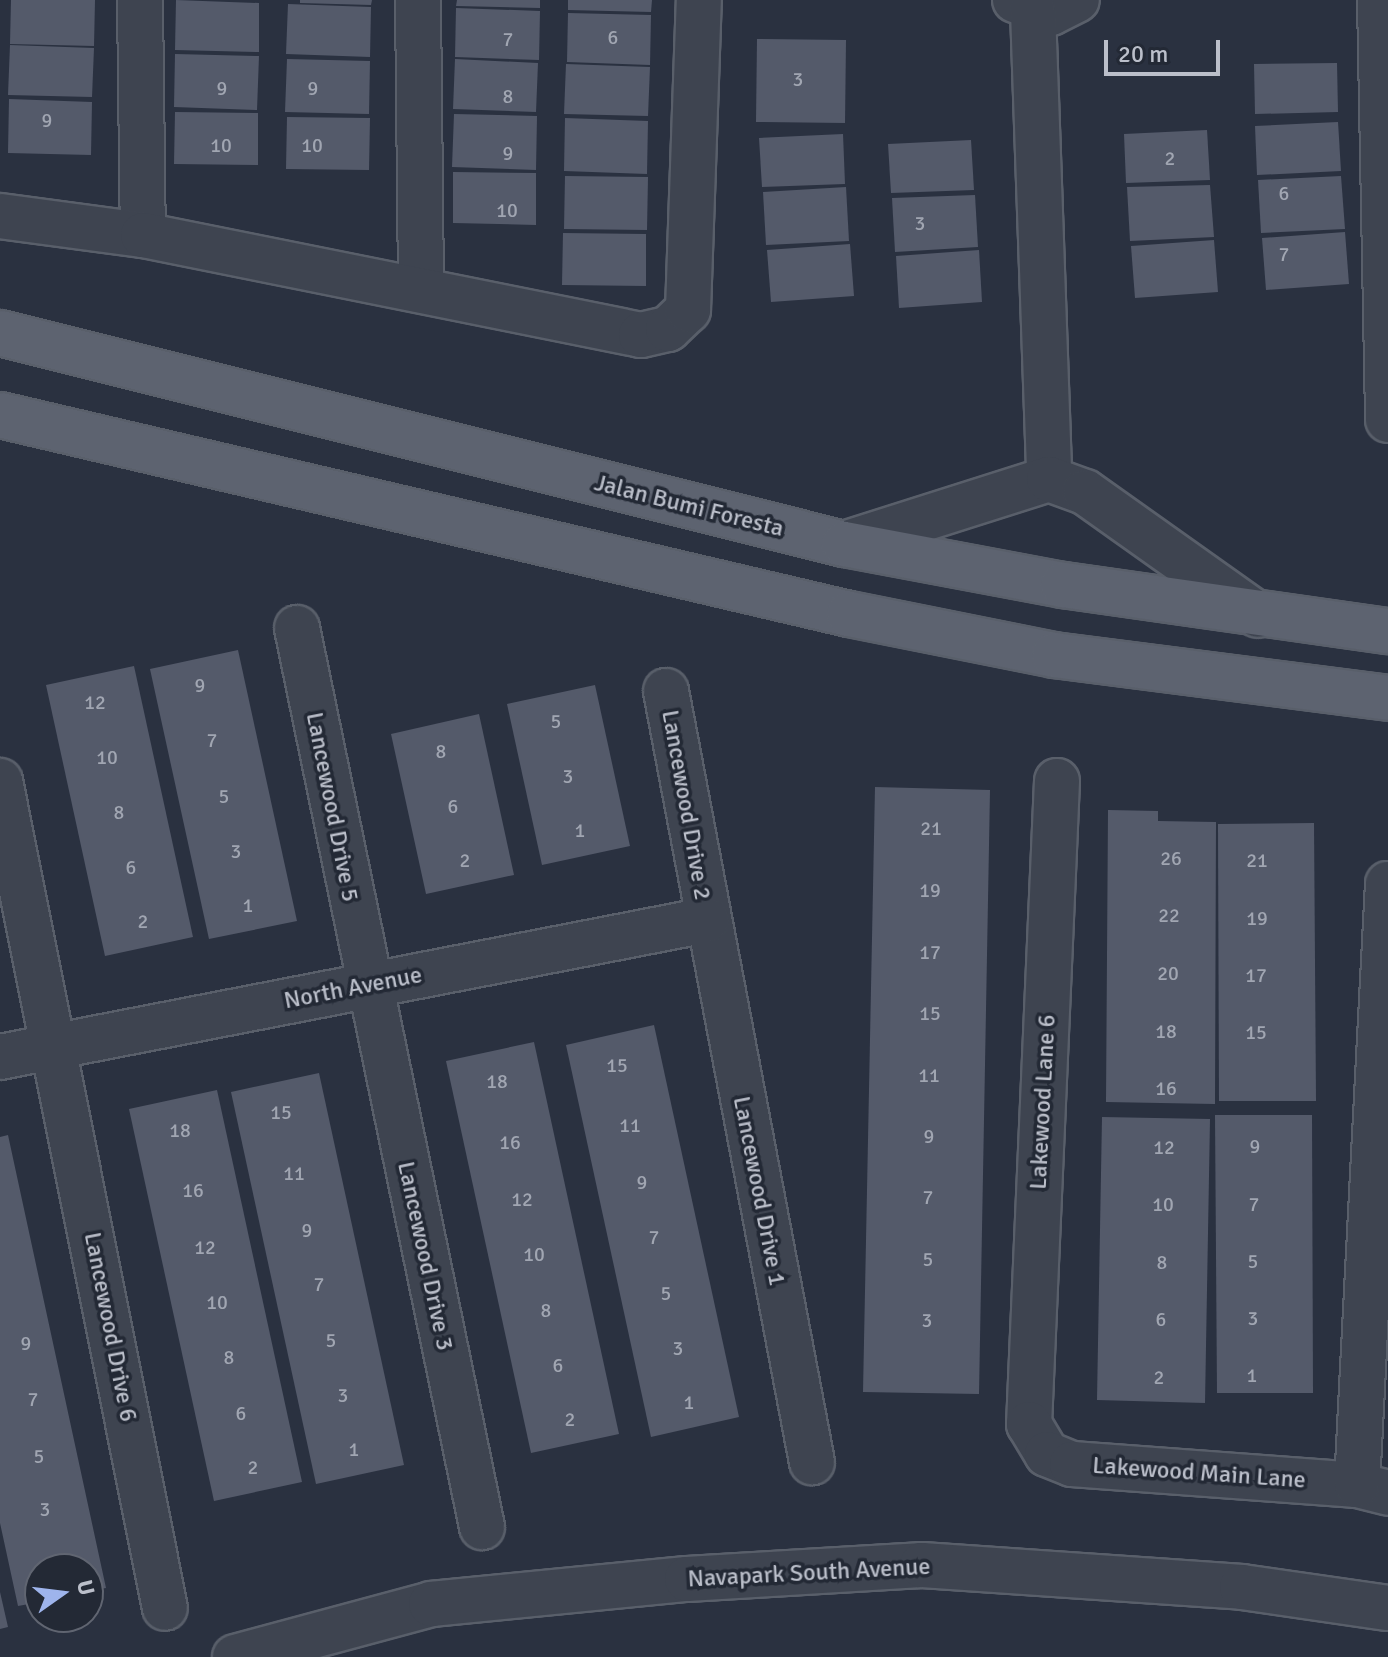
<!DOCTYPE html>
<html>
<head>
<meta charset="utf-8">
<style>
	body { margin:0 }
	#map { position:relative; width:1388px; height:1657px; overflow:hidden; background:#2a3140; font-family:Signika,sans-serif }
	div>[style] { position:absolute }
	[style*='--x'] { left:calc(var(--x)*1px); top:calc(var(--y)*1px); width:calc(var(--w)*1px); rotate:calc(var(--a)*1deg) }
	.building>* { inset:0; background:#545a6a }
	.roads { filter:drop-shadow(2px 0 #595f6a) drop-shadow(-2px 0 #595f6a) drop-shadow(0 2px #595f6a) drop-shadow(0 -2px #595f6a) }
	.minor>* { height:44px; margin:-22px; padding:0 22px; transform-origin:22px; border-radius:22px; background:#3e4450 }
	.major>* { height:44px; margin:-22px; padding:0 22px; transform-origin:22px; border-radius:22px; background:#5d6370 }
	span { translate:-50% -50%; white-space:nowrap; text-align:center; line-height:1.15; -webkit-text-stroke:7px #232935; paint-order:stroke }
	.number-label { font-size:20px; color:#a1a6b2 }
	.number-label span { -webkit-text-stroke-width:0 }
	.street-label { font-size:24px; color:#bbbfca }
	.north { position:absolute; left:24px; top:1553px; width:80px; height:80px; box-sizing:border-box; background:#232935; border:2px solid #606571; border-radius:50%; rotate:76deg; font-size:22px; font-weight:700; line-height:32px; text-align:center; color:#bbbfca }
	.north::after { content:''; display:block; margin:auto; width:28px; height:36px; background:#9eb4ec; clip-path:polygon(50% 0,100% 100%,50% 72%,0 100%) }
	.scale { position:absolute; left:1104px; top:40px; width:116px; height:36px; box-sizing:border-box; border:4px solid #bbbfca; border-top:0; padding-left:10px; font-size:24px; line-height:28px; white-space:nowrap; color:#bbbfca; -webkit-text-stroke:6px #232935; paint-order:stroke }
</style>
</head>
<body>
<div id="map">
	<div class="building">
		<i style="clip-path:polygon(11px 0,95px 0,94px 46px,10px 44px)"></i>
		<i style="clip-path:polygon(176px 0,259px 3px,259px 52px,175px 50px)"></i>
		<i style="clip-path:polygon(300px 0,372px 0,371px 5px,300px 3px)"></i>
		<i style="clip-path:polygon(457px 0,540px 0,540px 8px,456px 6px)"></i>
		<i style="clip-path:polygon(568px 0,652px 0,651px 12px,568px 10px)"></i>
		<i style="clip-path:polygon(288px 4px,371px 7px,370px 57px,286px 54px)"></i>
		<i style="clip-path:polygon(456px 8px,540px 11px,539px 60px,455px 57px)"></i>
		<i style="clip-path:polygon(568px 13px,651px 15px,650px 65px,567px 62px)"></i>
		<i style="clip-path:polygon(757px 39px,846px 40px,845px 123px,756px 122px)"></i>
		<i style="clip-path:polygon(10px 45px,94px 48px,92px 97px,8px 95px)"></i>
		<i style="clip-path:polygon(175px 54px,259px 56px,257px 110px,174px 107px)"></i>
		<i style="clip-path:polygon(287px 59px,370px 61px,369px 114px,285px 112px)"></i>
		<i style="clip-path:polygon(455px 59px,538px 63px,536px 112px,453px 109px)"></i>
		<i style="clip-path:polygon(1337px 63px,1338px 112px,1255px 114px,1254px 64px)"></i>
		<i style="clip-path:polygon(566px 64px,650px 67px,648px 116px,564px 114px)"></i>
		<i style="clip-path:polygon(9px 99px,92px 102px,91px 155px,8px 153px)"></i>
		<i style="clip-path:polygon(175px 112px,258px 113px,258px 165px,174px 164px)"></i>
		<i style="clip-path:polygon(454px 114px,537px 116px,536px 170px,452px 167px)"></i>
		<i style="clip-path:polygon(287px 117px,370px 118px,369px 170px,286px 169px)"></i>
		<i style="clip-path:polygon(565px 118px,648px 121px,647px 174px,564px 171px)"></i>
		<i style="clip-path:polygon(1338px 122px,1341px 171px,1257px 175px,1255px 126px)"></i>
		<i style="clip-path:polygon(1207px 130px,1210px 180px,1126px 183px,1124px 134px)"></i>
		<i style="clip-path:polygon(843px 134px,845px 184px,762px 187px,759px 138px)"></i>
		<i style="clip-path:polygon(971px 140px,974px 190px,891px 193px,888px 144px)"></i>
		<i style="clip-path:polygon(453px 172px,536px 173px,536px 225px,453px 223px)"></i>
		<i style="clip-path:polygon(565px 176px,648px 177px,647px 230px,564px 229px)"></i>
		<i style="clip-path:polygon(1341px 176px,1345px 229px,1261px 233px,1258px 180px)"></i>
		<i style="clip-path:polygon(1210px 185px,1214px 237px,1130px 241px,1127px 187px)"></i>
		<i style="clip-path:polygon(846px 187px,849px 241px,766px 245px,763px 192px)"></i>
		<i style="clip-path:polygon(975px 195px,978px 247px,895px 252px,892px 198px)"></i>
		<i style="clip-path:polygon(1345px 232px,1349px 284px,1266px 290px,1262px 238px)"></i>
		<i style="clip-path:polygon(563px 233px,646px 234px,646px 286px,562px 285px)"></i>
		<i style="clip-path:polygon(1214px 240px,1218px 292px,1135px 298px,1131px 246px)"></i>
		<i style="clip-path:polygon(850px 244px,854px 296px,771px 302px,767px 250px)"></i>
		<i style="clip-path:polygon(979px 250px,982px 302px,899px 308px,896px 256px)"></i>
		<i style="clip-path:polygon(238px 650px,297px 921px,209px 939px,150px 669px)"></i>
		<i style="clip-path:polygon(134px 666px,193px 937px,105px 956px,46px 685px)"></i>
		<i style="clip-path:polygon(595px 685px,630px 846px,542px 865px,507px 704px)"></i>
		<i style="clip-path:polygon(479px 714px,514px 875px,426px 894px,391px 734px)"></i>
		<i style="clip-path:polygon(875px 787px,990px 790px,979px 1394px,863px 1392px)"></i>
		<i style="clip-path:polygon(1108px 810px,1158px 811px,1158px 821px,1216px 822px,1215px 1104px,1106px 1102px)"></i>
		<i style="clip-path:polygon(1314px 823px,1316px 1101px,1219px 1101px,1218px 824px)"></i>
		<i style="clip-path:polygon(654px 1025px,739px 1417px,651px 1437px,566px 1045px)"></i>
		<i style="clip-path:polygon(534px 1042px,619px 1434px,531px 1453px,446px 1061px)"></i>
		<i style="clip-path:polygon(319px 1073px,404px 1465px,316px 1484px,231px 1092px)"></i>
		<i style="clip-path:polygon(217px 1090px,302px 1482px,214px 1501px,129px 1109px)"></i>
		<i style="clip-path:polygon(1215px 1115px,1312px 1115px,1313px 1393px,1217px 1393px)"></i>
		<i style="clip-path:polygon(1102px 1117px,1210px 1119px,1205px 1403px,1097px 1400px)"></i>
		<i style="clip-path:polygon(8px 1135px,106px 1588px,88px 1591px,88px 1569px,40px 1569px,40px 1602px,18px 1606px,0 1523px,0 1137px)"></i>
		<i style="clip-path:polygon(0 1592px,8px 1627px,0 1629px)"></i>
	</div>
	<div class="roads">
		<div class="minor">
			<i style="--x:140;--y:0;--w:235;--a:89.3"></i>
			<i style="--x:418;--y:0;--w:290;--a:89.4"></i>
			<i style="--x:1015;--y:0;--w:38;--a:20"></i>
			<i style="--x:1051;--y:13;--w:29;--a:-27"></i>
			<i style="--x:1380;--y:0;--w:420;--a:88.9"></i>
			<i style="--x:1033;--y:11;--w:468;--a:88"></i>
			<i style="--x:0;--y:216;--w:144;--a:7.6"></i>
			<i style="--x:143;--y:235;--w:508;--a:11.35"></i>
			<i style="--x:641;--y:335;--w:28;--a:-13"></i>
			<i style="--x:668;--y:329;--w:28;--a:-44"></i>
			<i style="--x:688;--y:310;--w:310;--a:-88"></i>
			<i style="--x:844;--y:544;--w:215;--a:-17.6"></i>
			<i style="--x:1049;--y:479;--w:38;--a:20"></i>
			<i style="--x:1085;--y:492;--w:212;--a:35.4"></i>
			<i style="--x:297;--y:628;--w:918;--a:78.37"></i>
			<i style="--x:666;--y:691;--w:785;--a:79.28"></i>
			<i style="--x:0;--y:781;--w:843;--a:78.72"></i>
			<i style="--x:1057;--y:781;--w:644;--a:92.49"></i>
			<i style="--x:1029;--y:1424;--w:35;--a:59"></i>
			<i style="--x:1047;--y:1454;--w:27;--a:22"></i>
			<i style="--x:1072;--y:1464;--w:286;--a:4.2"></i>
			<i style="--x:1357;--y:1485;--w:32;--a:14"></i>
			<i style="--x:0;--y:1057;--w:720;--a:-10.97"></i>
			<i style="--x:1357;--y:1485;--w:602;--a:-87.05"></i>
			<i style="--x:235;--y:1657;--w:203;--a:-15.1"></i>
			<i style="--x:431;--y:1604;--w:257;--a:-5.6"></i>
			<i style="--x:687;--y:1579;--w:235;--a:-3.4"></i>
			<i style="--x:922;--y:1565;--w:321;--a:3.9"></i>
			<i style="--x:1242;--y:1587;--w:148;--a:8.2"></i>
		</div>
		<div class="major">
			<i style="--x:0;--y:333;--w:870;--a:14.04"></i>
			<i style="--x:844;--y:544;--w:223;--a:10.6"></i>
			<i style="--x:1063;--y:585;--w:328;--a:8.1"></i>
			<i style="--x:0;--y:415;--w:872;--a:13.19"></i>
			<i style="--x:849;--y:614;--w:209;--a:11.3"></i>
			<i style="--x:1054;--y:655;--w:337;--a:7.3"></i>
		</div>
	</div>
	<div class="number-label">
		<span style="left:613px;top:37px">6</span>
		<span style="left:508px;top:39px">7</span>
		<span style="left:798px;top:79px">3</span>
		<span style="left:222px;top:88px">9</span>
		<span style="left:313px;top:88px">9</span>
		<span style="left:508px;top:96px">8</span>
		<span style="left:47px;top:120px">9</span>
		<span style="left:221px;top:145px">10</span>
		<span style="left:312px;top:145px">10</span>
		<span style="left:508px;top:153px">9</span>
		<span style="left:1170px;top:158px">2</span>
		<span style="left:1284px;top:193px">6</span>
		<span style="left:507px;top:210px">10</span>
		<span style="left:920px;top:223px">3</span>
		<span style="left:1284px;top:254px">7</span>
		<span style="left:200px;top:685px">9</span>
		<span style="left:95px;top:702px">12</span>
		<span style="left:556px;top:721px">5</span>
		<span style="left:212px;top:740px">7</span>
		<span style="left:441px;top:751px">8</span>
		<span style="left:107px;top:757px">10</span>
		<span style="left:568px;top:776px">3</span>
		<span style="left:224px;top:796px">5</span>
		<span style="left:453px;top:806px">6</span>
		<span style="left:119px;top:812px">8</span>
		<span style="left:931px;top:828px">21</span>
		<span style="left:580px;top:830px">1</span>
		<span style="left:236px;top:851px">3</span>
		<span style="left:1171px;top:858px">26</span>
		<span style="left:465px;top:860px">2</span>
		<span style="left:1257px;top:860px">21</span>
		<span style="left:131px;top:867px">6</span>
		<span style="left:930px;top:890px">19</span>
		<span style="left:248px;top:905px">1</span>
		<span style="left:1169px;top:915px">22</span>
		<span style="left:1257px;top:918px">19</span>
		<span style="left:143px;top:921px">2</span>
		<span style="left:930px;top:952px">17</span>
		<span style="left:1168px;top:973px">20</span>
		<span style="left:1256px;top:975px">17</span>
		<span style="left:930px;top:1013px">15</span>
		<span style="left:1166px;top:1031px">18</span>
		<span style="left:1256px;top:1032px">15</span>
		<span style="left:617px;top:1065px">15</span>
		<span style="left:929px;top:1075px">11</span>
		<span style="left:497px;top:1081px">18</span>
		<span style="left:1166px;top:1088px">16</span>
		<span style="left:281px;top:1112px">15</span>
		<span style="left:630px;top:1125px">11</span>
		<span style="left:180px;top:1130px">18</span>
		<span style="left:929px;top:1136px">9</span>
		<span style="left:510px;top:1142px">16</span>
		<span style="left:1255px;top:1146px">9</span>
		<span style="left:1164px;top:1147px">12</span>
		<span style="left:294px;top:1173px">11</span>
		<span style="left:642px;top:1182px">9</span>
		<span style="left:193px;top:1190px">16</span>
		<span style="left:928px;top:1197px">7</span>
		<span style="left:522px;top:1199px">12</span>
		<span style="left:1163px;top:1204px">10</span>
		<span style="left:1254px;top:1204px">7</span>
		<span style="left:307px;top:1230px">9</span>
		<span style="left:654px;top:1237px">7</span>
		<span style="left:205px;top:1247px">12</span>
		<span style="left:534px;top:1254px">10</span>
		<span style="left:928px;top:1259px">5</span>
		<span style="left:1253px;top:1261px">5</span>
		<span style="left:1162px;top:1262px">8</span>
		<span style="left:319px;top:1284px">7</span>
		<span style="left:666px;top:1293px">5</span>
		<span style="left:217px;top:1302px">10</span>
		<span style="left:546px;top:1310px">8</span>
		<span style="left:1253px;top:1318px">3</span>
		<span style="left:1161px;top:1319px">6</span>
		<span style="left:927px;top:1320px">3</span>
		<span style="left:331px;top:1340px">5</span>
		<span style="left:26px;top:1343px">9</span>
		<span style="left:678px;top:1348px">3</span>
		<span style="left:229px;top:1357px">8</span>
		<span style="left:558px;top:1365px">6</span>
		<span style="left:1252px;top:1375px">1</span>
		<span style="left:1159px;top:1377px">2</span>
		<span style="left:343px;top:1395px">3</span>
		<span style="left:33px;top:1399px">7</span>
		<span style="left:689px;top:1402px">1</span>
		<span style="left:241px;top:1413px">6</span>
		<span style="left:570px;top:1419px">2</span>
		<span style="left:354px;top:1449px">1</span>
		<span style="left:39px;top:1456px">5</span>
		<span style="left:253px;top:1467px">2</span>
		<span style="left:45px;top:1509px">3</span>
	</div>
	<div class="street-label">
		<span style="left:689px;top:506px;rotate:14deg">Jalan Bumi Foresta</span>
		<span style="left:686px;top:805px;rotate:80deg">Lancewood Drive 2</span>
		<span style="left:332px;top:807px;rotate:79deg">Lancewood Drive 5</span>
		<span style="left:353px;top:988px;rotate:-11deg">North Avenue</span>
		<span style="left:1043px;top:1102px;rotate:-87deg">Lakewood Lane 6</span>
		<span style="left:759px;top:1191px;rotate:79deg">Lancewood Drive 1</span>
		<span style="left:425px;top:1256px;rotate:78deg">Lancewood Drive 3</span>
		<span style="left:110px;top:1327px;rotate:79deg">Lancewood Drive 6</span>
		<span style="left:1199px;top:1473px;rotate:4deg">Lakewood Main Lane</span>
		<span style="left:809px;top:1573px;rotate:-3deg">Navapark South Avenue</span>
	</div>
	<div class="north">U</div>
	<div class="scale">20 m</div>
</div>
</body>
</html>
